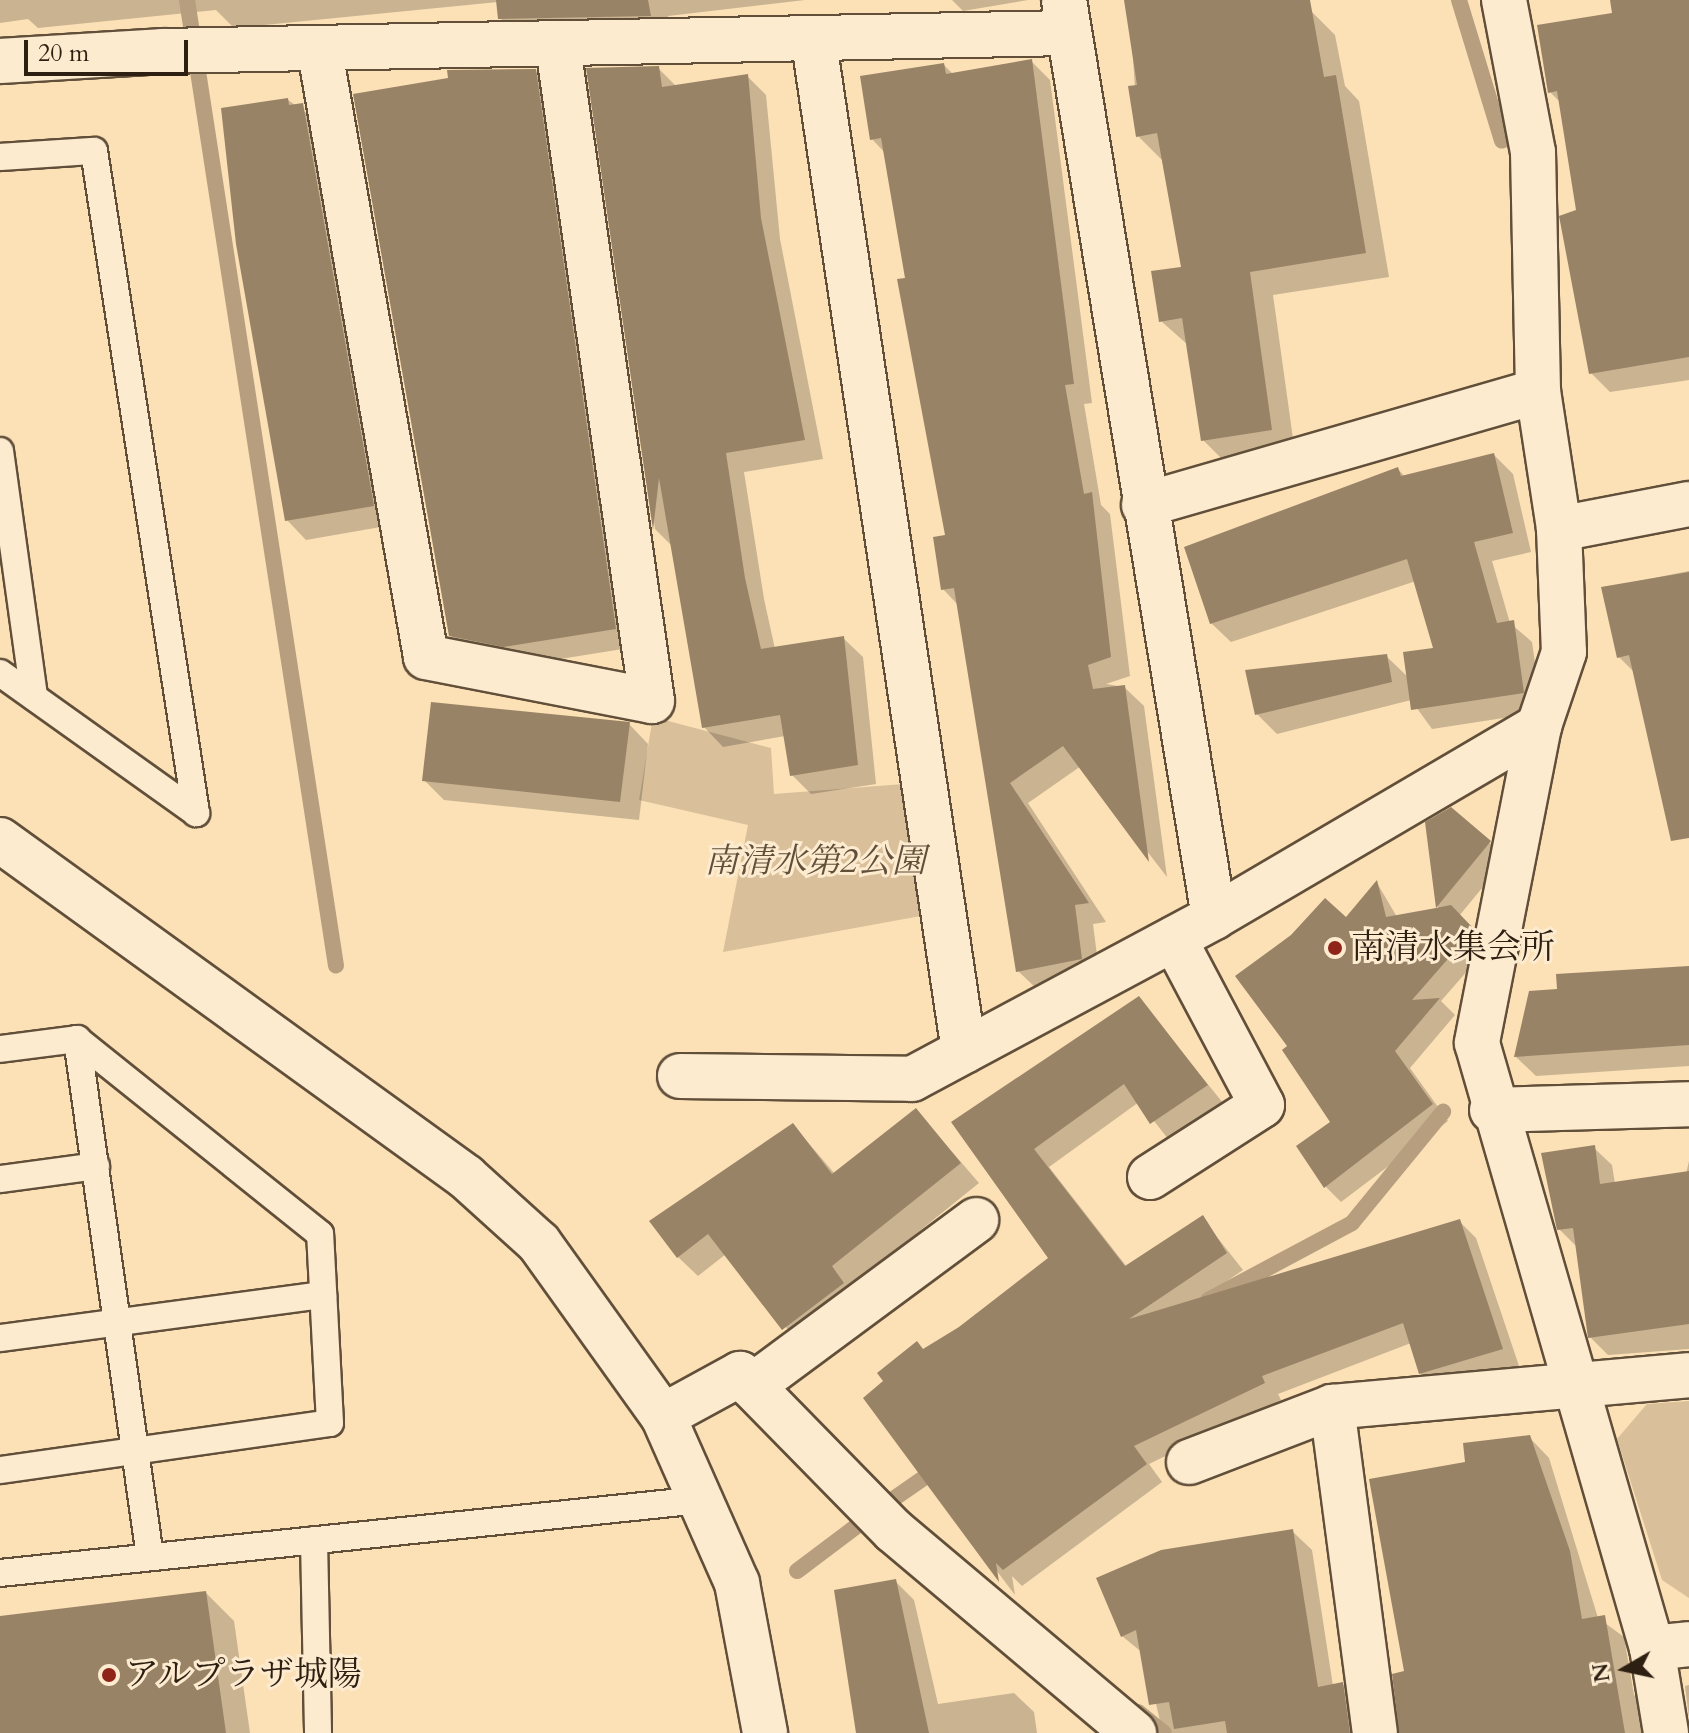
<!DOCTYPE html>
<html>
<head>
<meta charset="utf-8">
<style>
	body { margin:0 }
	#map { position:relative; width:1689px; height:1733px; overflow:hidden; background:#fce0b6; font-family:Cardo,"Noto Serif JP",serif }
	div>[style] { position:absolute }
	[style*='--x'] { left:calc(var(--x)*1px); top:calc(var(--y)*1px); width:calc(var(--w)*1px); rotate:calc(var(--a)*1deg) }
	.green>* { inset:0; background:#d9bf9a }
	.shadow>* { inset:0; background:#0003 }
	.stream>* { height:16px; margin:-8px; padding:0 8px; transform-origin:8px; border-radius:8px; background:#b69e7e }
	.building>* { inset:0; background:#998367 }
	.roads { filter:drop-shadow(2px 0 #614f3a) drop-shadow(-2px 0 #614f3a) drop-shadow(0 2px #614f3a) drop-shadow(0 -2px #614f3a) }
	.lane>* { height:26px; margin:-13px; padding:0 13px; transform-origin:13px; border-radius:13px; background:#fdebd0 }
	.street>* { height:44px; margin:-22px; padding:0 22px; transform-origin:22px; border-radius:22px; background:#fdebd0 }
	.secondary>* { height:44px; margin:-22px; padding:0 22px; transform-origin:22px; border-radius:22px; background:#fdebd0 }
	.dots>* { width:22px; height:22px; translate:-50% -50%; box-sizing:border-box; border:4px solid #fdebd0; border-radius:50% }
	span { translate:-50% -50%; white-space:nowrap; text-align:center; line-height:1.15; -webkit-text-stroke:6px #fdebd0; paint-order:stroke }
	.park-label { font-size:34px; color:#614f3a; font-style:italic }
	.poi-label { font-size:34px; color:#2d1f11 }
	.left { translate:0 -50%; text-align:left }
	.north { position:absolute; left:1585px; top:1629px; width:80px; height:80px; -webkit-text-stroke:6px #fdebd0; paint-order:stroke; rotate:261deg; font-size:22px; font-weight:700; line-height:32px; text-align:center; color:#2d1f11 }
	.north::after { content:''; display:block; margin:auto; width:28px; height:36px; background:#2d1f11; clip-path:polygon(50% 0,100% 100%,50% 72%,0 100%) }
	.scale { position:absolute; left:24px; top:40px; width:164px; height:36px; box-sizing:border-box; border:4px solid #2d1f11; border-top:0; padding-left:10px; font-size:24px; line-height:28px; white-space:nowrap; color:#2d1f11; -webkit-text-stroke:6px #fdebd0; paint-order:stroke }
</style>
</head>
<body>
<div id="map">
	<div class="green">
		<i style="clip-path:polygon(653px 717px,771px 748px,774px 794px,904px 784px,926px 915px,723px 952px,748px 825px,639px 800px)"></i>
		<i style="clip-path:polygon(1689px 1401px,1689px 1598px,1662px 1580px,1617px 1439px,1647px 1404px)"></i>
	</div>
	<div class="shadow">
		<i style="clip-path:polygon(0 0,805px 0,668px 16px,671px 37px,522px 40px,500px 18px,498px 2px,234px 28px,216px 10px,38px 28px,28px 19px,0 23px)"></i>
		<i style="clip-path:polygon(952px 0,1028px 0,963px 11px)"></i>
		<i style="clip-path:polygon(1612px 0,1689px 0,1689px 380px,1610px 392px,1591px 373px,1578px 211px,1561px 103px,1550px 92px,1614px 14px)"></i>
		<i style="clip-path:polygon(1311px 11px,1335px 35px,1345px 86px,1359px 101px,1389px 277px,1273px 295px,1295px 453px,1227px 464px,1203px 440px,1188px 345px,1161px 321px,1183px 268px,1162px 160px,1138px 136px,1132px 43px)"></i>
		<i style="clip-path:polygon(1031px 61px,1050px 80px,1092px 403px,1084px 404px,1101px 505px,1110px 514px,1130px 676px,1106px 684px,1124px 687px,1144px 706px,1167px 877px,1081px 766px,1028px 803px,1106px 922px,1093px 924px,1100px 979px,1038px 990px,1018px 971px,958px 605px,943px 589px,947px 537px,907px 279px,885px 153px,872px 139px,944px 65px,954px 75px)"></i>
		<i style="clip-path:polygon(658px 68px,677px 87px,747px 76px,766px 95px,780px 239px,823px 459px,744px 472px,764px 599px,775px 649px,843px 638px,863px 657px,876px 784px,811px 794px,792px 775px,785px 736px,723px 747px,704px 727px,673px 547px,655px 529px,589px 70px)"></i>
		<i style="clip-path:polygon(535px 71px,554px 90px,635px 647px,523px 665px,471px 655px,451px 635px)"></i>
		<i style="clip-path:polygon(288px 100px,322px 124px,392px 525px,306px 540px,287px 520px)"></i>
		<i style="clip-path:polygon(1494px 455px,1513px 474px,1531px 552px,1492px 561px,1510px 623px,1532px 642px,1542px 712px,1432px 729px,1411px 700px,1277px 734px,1257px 714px,1386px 656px,1409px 678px,1435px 650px,1416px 581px,1231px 642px,1211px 623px,1398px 469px,1405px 477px)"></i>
		<i style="clip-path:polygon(1689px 571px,1689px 783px,1635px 673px,1619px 657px,1603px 588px)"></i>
		<i style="clip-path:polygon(629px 724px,648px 744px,639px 820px,444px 800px,424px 780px)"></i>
		<i style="clip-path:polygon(1427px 823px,1490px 843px,1506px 859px,1459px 916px,1489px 946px,1441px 1001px,1455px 1015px,1410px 1068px,1448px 1121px,1341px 1202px,1325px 1186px,1333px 1123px,1290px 1047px,1347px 920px,1377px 883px,1397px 917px,1438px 909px)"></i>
		<i style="clip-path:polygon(1689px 967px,1689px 1066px,1536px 1076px,1516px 1057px,1559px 990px)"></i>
		<i style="clip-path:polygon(1139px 999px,1223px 1103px,1169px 1140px,1139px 1102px,1049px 1167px,1127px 1267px,1202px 1218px,1243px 1270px,1202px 1298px,1459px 1221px,1476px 1238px,1519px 1366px,1438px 1390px,1420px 1373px,1411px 1343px,1278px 1394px,1281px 1400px,1149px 1464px,1162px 1482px,1022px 1586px,1012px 1576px,1015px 1595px,866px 1398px,1050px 1258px,954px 1123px)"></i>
		<i style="clip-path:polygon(916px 1110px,979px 1183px,850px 1287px,803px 1348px,726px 1254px,698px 1276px,678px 1257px,793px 1125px,835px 1174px)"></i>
		<i style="clip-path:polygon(1594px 1148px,1612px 1165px,1615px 1184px,1686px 1174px,1689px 1161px,1689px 1349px,1608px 1355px,1590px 1337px,1578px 1248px,1559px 1229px)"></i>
		<i style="clip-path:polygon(1529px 1437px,1549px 1458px,1598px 1618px,1624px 1637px,1634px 1695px,1654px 1714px,1657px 1733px,1401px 1733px,1407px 1673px,1467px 1463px)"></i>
		<i style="clip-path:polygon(1292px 1531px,1312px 1550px,1333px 1686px,1342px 1684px,1362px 1704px,1366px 1733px,1163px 1733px,1144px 1654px,1122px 1636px)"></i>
		<i style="clip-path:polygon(895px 1581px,914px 1600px,938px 1704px,1014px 1693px,1034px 1712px,1037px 1733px,858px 1733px)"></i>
		<i style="clip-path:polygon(206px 1593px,234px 1621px,250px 1733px,0 1733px,0 1618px)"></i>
		<i style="clip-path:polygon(1689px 1685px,1689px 1718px,1685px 1686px)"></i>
	</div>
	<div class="stream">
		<i style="--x:187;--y:0;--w:977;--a:81.23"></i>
		<i style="--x:1459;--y:0;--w:147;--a:73"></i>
		<i style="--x:1208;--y:1300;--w:163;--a:-28.1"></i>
		<i style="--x:1352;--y:1223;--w:144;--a:-50.7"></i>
		<i style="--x:889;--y:1502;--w:63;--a:-34.7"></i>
		<i style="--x:797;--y:1571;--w:76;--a:-37"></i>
		<i style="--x:1138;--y:1712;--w:33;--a:39"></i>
	</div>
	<div class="building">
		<i style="clip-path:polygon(496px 0,648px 0,651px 16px,498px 19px)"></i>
		<i style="clip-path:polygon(1124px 0,1310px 0,1324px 77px,1336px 75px,1366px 253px,1250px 272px,1272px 430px,1201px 441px,1182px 318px,1159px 322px,1151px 271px,1181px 267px,1157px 133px,1136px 137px,1128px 86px,1137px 85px)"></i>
		<i style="clip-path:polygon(1610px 0,1689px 0,1689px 357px,1589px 374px,1559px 216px,1576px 210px,1557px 91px,1548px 93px,1537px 25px,1612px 13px)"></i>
		<i style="clip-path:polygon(1032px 59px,1074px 384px,1065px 385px,1084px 494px,1092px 492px,1111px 657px,1088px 665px,1093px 689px,1125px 685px,1149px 862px,1063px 746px,1010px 783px,1089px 903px,1075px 905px,1082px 959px,1016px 972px,954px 588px,941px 590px,933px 537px,945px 535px,897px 279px,905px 278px,881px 138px,870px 140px,860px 76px,944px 63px,946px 74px)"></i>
		<i style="clip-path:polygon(659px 66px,662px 87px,748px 74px,761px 218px,805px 440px,726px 453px,745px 578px,761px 649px,844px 636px,858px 765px,790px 776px,780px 715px,702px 728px,659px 478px,653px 530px,586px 68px)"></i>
		<i style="clip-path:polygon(536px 69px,616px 629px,503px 647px,449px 636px,353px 94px,448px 78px,447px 70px)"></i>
		<i style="clip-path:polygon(288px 98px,289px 105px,303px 103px,374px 506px,285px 521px,236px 244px,221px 108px)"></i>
		<i style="clip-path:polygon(1494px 453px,1513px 533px,1474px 542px,1497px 623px,1514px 620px,1524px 693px,1411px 710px,1403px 652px,1433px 648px,1407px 559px,1210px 624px,1184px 547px,1398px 467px,1401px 476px)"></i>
		<i style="clip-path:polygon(1689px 572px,1689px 838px,1671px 841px,1629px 655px,1617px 658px,1601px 587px)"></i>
		<i style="clip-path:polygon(1387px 654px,1392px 682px,1255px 715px,1245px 670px)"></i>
		<i style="clip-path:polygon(431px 702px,630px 722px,620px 802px,422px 781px)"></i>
		<i style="clip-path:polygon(1451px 807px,1491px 841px,1436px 908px,1451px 905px,1474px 929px,1412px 1000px,1440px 998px,1395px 1051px,1433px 1104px,1324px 1188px,1296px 1146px,1330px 1122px,1282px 1050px,1287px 1046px,1235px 976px,1291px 935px,1325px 898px,1346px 917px,1377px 880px,1386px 917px,1436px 908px,1425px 822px)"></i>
		<i style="clip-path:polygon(1689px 966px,1689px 1045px,1514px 1057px,1529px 991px,1557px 989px,1556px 974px)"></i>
		<i style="clip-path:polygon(1139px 996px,1208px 1085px,1150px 1124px,1124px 1084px,1034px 1149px,1125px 1266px,1203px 1215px,1227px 1253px,1129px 1319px,1460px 1219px,1503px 1349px,1419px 1374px,1403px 1323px,1262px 1376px,1265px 1383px,1134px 1446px,1147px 1464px,1003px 1570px,996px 1563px,999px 1582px,863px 1398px,883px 1381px,877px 1373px,917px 1341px,923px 1349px,959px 1327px,1048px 1258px,951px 1122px)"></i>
		<i style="clip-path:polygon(916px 1108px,961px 1163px,832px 1266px,844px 1283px,782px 1330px,708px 1234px,677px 1258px,649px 1221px,793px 1123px,832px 1174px)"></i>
		<i style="clip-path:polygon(1595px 1145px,1600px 1184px,1689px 1171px,1689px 1324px,1588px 1338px,1573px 1228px,1557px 1230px,1541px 1153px)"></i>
		<i style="clip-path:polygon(1530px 1435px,1570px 1551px,1582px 1619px,1605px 1615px,1625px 1733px,1399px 1733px,1392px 1674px,1404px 1671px,1369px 1479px,1465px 1462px,1463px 1443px)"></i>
		<i style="clip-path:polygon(1293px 1529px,1318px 1687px,1343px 1682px,1350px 1733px,1227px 1733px,1225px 1721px,1174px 1729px,1169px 1702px,1149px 1705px,1136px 1630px,1121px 1637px,1096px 1578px,1161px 1550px)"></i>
		<i style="clip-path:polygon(896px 1579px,929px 1733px,856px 1733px,834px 1590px)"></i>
		<i style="clip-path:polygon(206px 1591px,226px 1733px,0 1733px,0 1616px)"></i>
	</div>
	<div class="roads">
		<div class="lane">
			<i style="--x:0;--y:157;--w:94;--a:-3.7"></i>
			<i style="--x:94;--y:151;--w:670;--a:81.24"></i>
			<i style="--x:0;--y:451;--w:248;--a:82.1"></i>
			<i style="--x:0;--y:673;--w:241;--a:35.5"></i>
			<i style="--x:0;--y:1049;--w:78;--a:-7.4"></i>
			<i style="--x:77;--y:1039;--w:523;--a:81.98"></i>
			<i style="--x:0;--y:1179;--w:97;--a:-7.7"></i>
			<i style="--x:0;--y:1338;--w:326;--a:-7.6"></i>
			<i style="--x:0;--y:1470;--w:333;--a:-8.1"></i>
			<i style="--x:330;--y:1423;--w:189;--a:-93"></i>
			<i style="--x:320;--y:1234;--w:312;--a:-141.3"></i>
			<i style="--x:314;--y:1540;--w:193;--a:88.8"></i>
			<i style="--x:0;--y:1573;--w:704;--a:-5.95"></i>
		</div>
		<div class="street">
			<i style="--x:1064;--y:0;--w:929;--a:80.71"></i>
			<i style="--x:1504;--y:0;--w:155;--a:79.2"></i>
			<i style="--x:1533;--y:152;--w:239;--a:88.8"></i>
			<i style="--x:1538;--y:391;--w:140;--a:81.3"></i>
			<i style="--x:1559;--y:529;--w:123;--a:87.7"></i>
			<i style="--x:1564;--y:652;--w:78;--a:108.7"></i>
			<i style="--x:1539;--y:726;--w:323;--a:101.1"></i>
			<i style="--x:1477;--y:1043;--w:630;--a:73.87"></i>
			<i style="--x:1652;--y:1648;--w:86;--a:80.6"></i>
			<i style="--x:814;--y:43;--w:1019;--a:81.54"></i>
			<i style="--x:320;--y:52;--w:614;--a:80.06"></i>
			<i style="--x:426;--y:657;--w:230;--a:11"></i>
			<i style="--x:652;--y:701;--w:661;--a:-98.18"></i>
			<i style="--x:0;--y:61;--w:163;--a:-3.5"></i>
			<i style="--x:163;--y:51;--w:906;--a:-1.14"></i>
			<i style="--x:1144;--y:505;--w:410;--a:-16.1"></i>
			<i style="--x:1559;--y:529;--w:132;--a:-10.9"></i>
			<i style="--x:680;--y:1076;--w:232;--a:0.7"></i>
			<i style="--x:912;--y:1079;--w:343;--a:-28.2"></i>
			<i style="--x:1214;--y:917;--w:377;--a:-30.4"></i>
			<i style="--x:1492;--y:1110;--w:197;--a:-1.7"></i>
			<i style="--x:1150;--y:1177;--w:133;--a:-32.7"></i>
			<i style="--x:1262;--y:1105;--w:188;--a:-117.9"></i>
			<i style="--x:752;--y:1386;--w:279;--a:-36.5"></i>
			<i style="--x:1332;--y:1407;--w:329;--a:82.5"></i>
			<i style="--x:663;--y:1416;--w:88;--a:-28.6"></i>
			<i style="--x:740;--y:1374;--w:220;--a:45.6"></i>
			<i style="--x:894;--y:1531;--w:314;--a:40.1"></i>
			<i style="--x:1189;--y:1462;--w:153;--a:-21"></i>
			<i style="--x:1332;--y:1407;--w:358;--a:-5.1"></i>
			<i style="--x:1652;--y:1648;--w:37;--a:-6"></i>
		</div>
		<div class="secondary">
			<i style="--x:0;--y:840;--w:575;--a:35.87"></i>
			<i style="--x:466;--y:1177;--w:98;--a:42.1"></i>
			<i style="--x:539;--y:1243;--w:213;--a:54.4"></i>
			<i style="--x:663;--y:1416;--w:183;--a:66.1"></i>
			<i style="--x:737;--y:1583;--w:153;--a:79.4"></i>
		</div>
	</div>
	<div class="dots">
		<i style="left:1335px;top:948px;background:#8f2418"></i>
		<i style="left:109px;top:1675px;background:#8f2418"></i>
	</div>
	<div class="park-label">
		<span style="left:815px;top:862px">南清水第2公園</span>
	</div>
	<div class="poi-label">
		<span class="left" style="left:1351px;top:948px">南清水集会所</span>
		<span class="left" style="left:125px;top:1675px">アルプラザ城陽</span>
	</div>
	<div class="north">N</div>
	<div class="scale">20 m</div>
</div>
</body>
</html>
